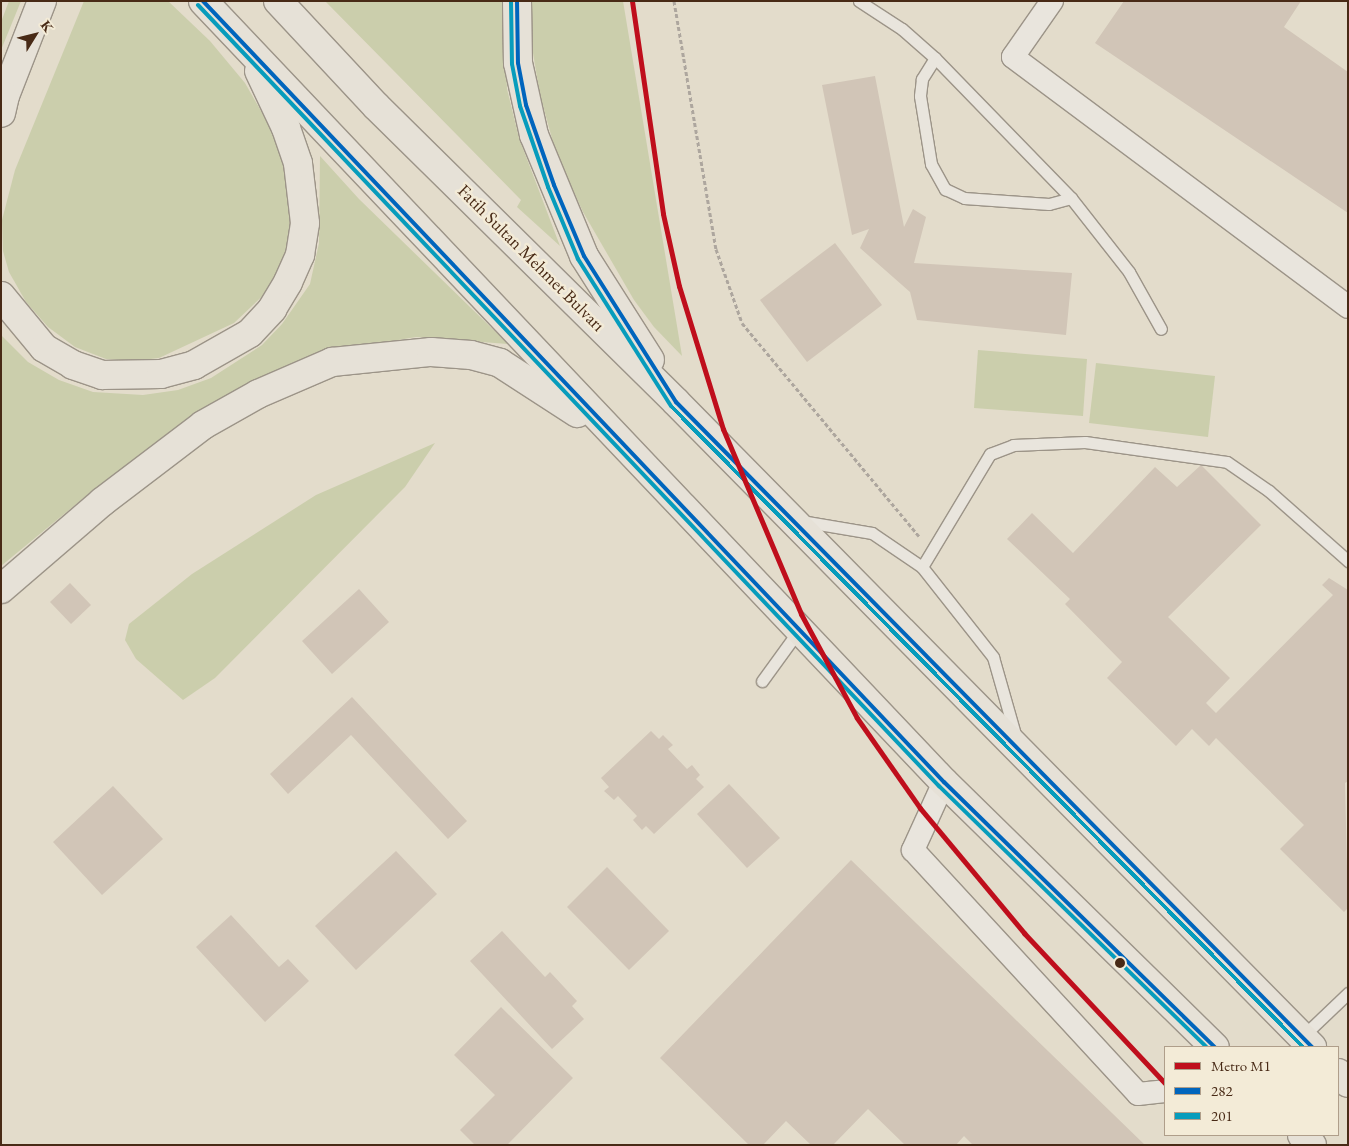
<!DOCTYPE html>
<html>
<head>
<meta charset="utf-8">
<style>
	body { margin:0 }
	#map { position:relative; width:1349px; height:1146px; overflow:hidden; background:#e3dccb; font-family:"EB Garamond",serif }
	div>[style] { position:absolute }
	[style*='--x'] { left:calc(var(--x)*1px); top:calc(var(--y)*1px); width:calc(var(--w)*1px); rotate:calc(var(--a)*1deg) }
	.green>* { inset:0; background:#cbceac }
	.building>* { inset:0; background:#d1c5b7 }
	.path>* { height:3px; margin-top:-1.5px; transform-origin:0; background:repeating-linear-gradient(90deg,#ada69e 0 4px,transparent 0 6.5px) }
	.roads { filter:drop-shadow(1px 0 #9c9488) drop-shadow(-1px 0 #9c9488) drop-shadow(0 1px #9c9488) drop-shadow(0 -1px #9c9488) }
	.service>* { height:11px; margin:-5.5px; padding:0 5.5px; transform-origin:5.5px; border-radius:5.5px; background:#e9e5dd }
	.minor>* { height:22px; margin:-11px; padding:0 11px; transform-origin:11px; border-radius:11px; background:#e9e5dd }
	.primary>* { height:28px; margin:-14px; padding:0 14px; transform-origin:14px; border-radius:14px; background:#e6e1d7 }
	.trunk>* { height:28px; margin:-14px; padding:0 14px; transform-origin:14px; border-radius:14px; background:#e6e1d7 }
	.bus-1>* { height:4px; margin:-2px; padding:0 2px; transform-origin:2px; border-radius:2px; background:#0065bd }
	.bus-2>* { height:4px; margin:-2px; padding:0 2px; transform-origin:2px; border-radius:2px; background:#079cbc }
	.metro-1>* { height:5px; margin:-2.5px; padding:0 2.5px; transform-origin:2.5px; border-radius:2.5px; background:#bf0e1c }
	.dots>* { width:14px; height:14px; translate:-50% -50%; box-sizing:border-box; border:2px solid #f3ebd7; border-radius:50% }
	span { translate:-50% -50%; white-space:nowrap; text-align:center; line-height:1.15; -webkit-text-stroke:5px #f3ebd7; paint-order:stroke }
	.street-label { font-size:18px; color:#482a16 }
	.frame { position:absolute; inset:0; border:2px solid #482a16; pointer-events:none }
	.legend { position:absolute; left:1164px; top:1046px; width:175px; height:90px; box-sizing:border-box; background:#f3ebd7; border:1px solid #af9e8a; margin:0; padding:6px 9px; list-style:none; font-size:15px; color:#482a16 }
	.legend li { display:flex; align-items:center; gap:10px; height:25px }
	.legend b { width:25px; border:1px solid #af9e8a }
	.north { position:absolute; left:10px; top:10px; width:50px; height:50px; -webkit-text-stroke:4px #f3ebd7; paint-order:stroke; rotate:54deg; font-size:14px; font-weight:700; line-height:20px; text-align:center; color:#482a16 }
	.north::after { content:''; display:block; margin:auto; width:18px; height:22px; background:#482a16; clip-path:polygon(50% 0,100% 100%,50% 72%,0 100%) }
</style>
</head>
<body>
<div id="map">
	<div class="green">
		<i style="clip-path:polygon(9px 1px,21px 1px,1px 50px,1px 22px)"></i>
		<i style="clip-path:polygon(84px 1px,168px 1px,210px 41px,245px 83px,268px 123px,286px 169px,292px 216px,289px 254px,271px 288px,234px 323px,159px 358px,134px 361px,106px 359px,75px 347px,48px 327px,26px 302px,9px 272px,3px 251px,2px 220px,15px 170px)"></i>
		<i style="clip-path:polygon(325px 1px,503px 1px,507px 89px,519px 138px,560px 246px,517px 207px,521px 200px)"></i>
		<i style="clip-path:polygon(530px 1px,623px 1px,682px 356px,654px 327px,634px 300px,583px 212px,556px 153px,540px 95px,532px 47px)"></i>
		<i style="clip-path:polygon(320px 156px,359px 199px,508px 344px,416px 337px,340px 350px,280px 370px,230px 394px,183px 425px,92px 491px,1px 566px,1px 335px,28px 362px,59px 380px,93px 392px,143px 395px,178px 390px,211px 378px,262px 345px,282px 324px,310px 284px,319px 243px)"></i>
		<i style="clip-path:polygon(978px 350px,1087px 359px,1083px 416px,974px 408px)"></i>
		<i style="clip-path:polygon(1096px 363px,1215px 376px,1208px 437px,1089px 423px)"></i>
		<i style="clip-path:polygon(435px 443px,405px 487px,215px 678px,183px 700px,136px 659px,125px 640px,129px 624px,192px 574px,316px 495px)"></i>
	</div>
	<div class="building">
		<i style="clip-path:polygon(1124px 1px,1301px 1px,1284px 27px,1348px 72px,1348px 213px,1095px 43px)"></i>
		<i style="clip-path:polygon(875px 76px,904px 227px,913px 209px,926px 217px,914px 263px,1072px 273px,1066px 335px,917px 320px,910px 292px,860px 248px,869px 229px,852px 235px,822px 85px)"></i>
		<i style="clip-path:polygon(835px 243px,882px 305px,807px 362px,760px 300px)"></i>
		<i style="clip-path:polygon(1201px 465px,1261px 525px,1168px 617px,1230px 678px,1206px 703px,1216px 713px,1333px 595px,1322px 585px,1329px 578px,1348px 590px,1348px 781px,1345px 783px,1348px 908px,1344px 912px,1280px 849px,1304px 825px,1216px 738px,1209px 746px,1192px 729px,1176px 746px,1107px 678px,1122px 662px,1065px 604px,1070px 599px,1007px 539px,1032px 513px,1073px 553px,1155px 467px,1177px 487px)"></i>
		<i style="clip-path:polygon(70px 583px,91px 605px,71px 624px,50px 602px)"></i>
		<i style="clip-path:polygon(359px 589px,389px 622px,332px 674px,302px 641px)"></i>
		<i style="clip-path:polygon(352px 697px,467px 821px,448px 839px,351px 735px,288px 794px,270px 774px)"></i>
		<i style="clip-path:polygon(651px 731px,659px 739px,663px 735px,673px 745px,668px 749px,687px 769px,692px 765px,700px 775px,696px 779px,704px 787px,654px 834px,646px 826px,642px 830px,633px 820px,637px 816px,618px 796px,614px 800px,604px 791px,609px 787px,601px 778px)"></i>
		<i style="clip-path:polygon(729px 784px,780px 838px,747px 868px,697px 814px)"></i>
		<i style="clip-path:polygon(113px 786px,163px 839px,102px 895px,53px 842px)"></i>
		<i style="clip-path:polygon(396px 851px,437px 894px,356px 970px,315px 926px)"></i>
		<i style="clip-path:polygon(851px 860px,1145px 1145px,973px 1145px,964px 1136px,956px 1145px,905px 1145px,868px 1109px,833px 1145px,811px 1145px,786px 1121px,763px 1145px,749px 1145px,660px 1058px)"></i>
		<i style="clip-path:polygon(607px 867px,669px 931px,629px 970px,567px 907px)"></i>
		<i style="clip-path:polygon(231px 915px,279px 967px,288px 959px,309px 981px,265px 1022px,196px 947px)"></i>
		<i style="clip-path:polygon(502px 931px,545px 977px,550px 972px,577px 1001px,572px 1006px,584px 1019px,552px 1049px,470px 961px)"></i>
		<i style="clip-path:polygon(501px 1007px,573px 1078px,507px 1145px,475px 1145px,460px 1130px,495px 1095px,454px 1055px)"></i>
	</div>
	<div class="path">
		<i style="--x:674;--y:1;--w:252;--a:80.4"></i>
		<i style="--x:716;--y:249;--w:78;--a:70.6"></i>
		<i style="--x:742;--y:323;--w:277;--a:50.3"></i>
	</div>
	<div class="roads">
		<div class="service">
			<i style="--x:859;--y:1;--w:51;--a:33.1"></i>
			<i style="--x:902;--y:29;--w:44;--a:41.3"></i>
			<i style="--x:935;--y:58;--w:195;--a:45.8"></i>
			<i style="--x:1071;--y:198;--w:94;--a:51.9"></i>
			<i style="--x:1129;--y:272;--w:65;--a:60.7"></i>
			<i style="--x:935;--y:58;--w:25;--a:122"></i>
			<i style="--x:922;--y:79;--w:17;--a:97"></i>
			<i style="--x:920;--y:96;--w:69;--a:80.8"></i>
			<i style="--x:931;--y:164;--w:29;--a:61"></i>
			<i style="--x:945;--y:189;--w:21;--a:25"></i>
			<i style="--x:964;--y:198;--w:85;--a:4"></i>
			<i style="--x:1049;--y:204;--w:23;--a:-15"></i>
			<i style="--x:801;--y:521;--w:72;--a:9.6"></i>
			<i style="--x:872;--y:533;--w:60;--a:34.2"></i>
			<i style="--x:922;--y:567;--w:115;--a:51.7"></i>
			<i style="--x:993;--y:657;--w:84;--a:74.1"></i>
			<i style="--x:922;--y:567;--w:132;--a:-59"></i>
			<i style="--x:990;--y:454;--w:25;--a:-21"></i>
			<i style="--x:1013;--y:445;--w:72;--a:-2.4"></i>
			<i style="--x:1085;--y:442;--w:143;--a:8"></i>
			<i style="--x:1227;--y:462;--w:51;--a:34.6"></i>
			<i style="--x:1269;--y:491;--w:106;--a:41.5"></i>
			<i style="--x:762;--y:681;--w:63;--a:-54"></i>
			<i style="--x:1302;--y:1037;--w:64;--a:-43.7"></i>
		</div>
		<div class="minor">
			<i style="--x:1052;--y:1;--w:68;--a:124.9"></i>
			<i style="--x:1013;--y:57;--w:418;--a:36.7"></i>
			<i style="--x:944;--y:782;--w:75;--a:114.5"></i>
			<i style="--x:913;--y:850;--w:332;--a:47.3"></i>
			<i style="--x:1138;--y:1094;--w:27;--a:-6"></i>
		</div>
		<div class="primary">
			<i style="--x:1;--y:106;--w:113;--a:-68.7"></i>
		</div>
		<div class="trunk">
			<i style="--x:203;--y:1;--w:1077;--a:46.51"></i>
			<i style="--x:944;--y:782;--w:379;--a:44.4"></i>
			<i style="--x:278;--y:1;--w:144;--a:47"></i>
			<i style="--x:376;--y:106;--w:421;--a:44.6"></i>
			<i style="--x:676;--y:402;--w:906;--a:45.4"></i>
			<i style="--x:517;--y:1;--w:62;--a:89.1"></i>
			<i style="--x:518;--y:63;--w:74;--a:77.5"></i>
			<i style="--x:534;--y:135;--w:131;--a:67.5"></i>
			<i style="--x:584;--y:256;--w:123;--a:57.6"></i>
			<i style="--x:1;--y:113;--w:17;--a:-77"></i>
			<i style="--x:1;--y:296;--w:67;--a:50.4"></i>
			<i style="--x:44;--y:348;--w:34;--a:30"></i>
			<i style="--x:73;--y:365;--w:31;--a:19"></i>
			<i style="--x:102;--y:375;--w:59;--a:-1"></i>
			<i style="--x:161;--y:374;--w:34;--a:-15"></i>
			<i style="--x:194;--y:365;--w:64;--a:-29.7"></i>
			<i style="--x:250;--y:333;--w:33;--a:-47"></i>
			<i style="--x:272;--y:309;--w:31;--a:-59"></i>
			<i style="--x:288;--y:282;--w:30;--a:-66"></i>
			<i style="--x:300;--y:255;--w:32;--a:-81"></i>
			<i style="--x:305;--y:223;--w:60;--a:-96.7"></i>
			<i style="--x:298;--y:163;--w:37;--a:-109"></i>
			<i style="--x:286;--y:128;--w:63;--a:-115.3"></i>
			<i style="--x:1;--y:589;--w:133;--a:-40.7"></i>
			<i style="--x:102;--y:502;--w:127;--a:-37.3"></i>
			<i style="--x:203;--y:425;--w:63;--a:-29.4"></i>
			<i style="--x:258;--y:394;--w:81;--a:-23.4"></i>
			<i style="--x:332;--y:362;--w:100;--a:-5.8"></i>
			<i style="--x:431;--y:352;--w:40;--a:4.3"></i>
			<i style="--x:471;--y:355;--w:30;--a:15"></i>
			<i style="--x:500;--y:363;--w:92;--a:33"></i>
			<i style="--x:1338;--y:1073;--w:14;--a:45"></i>
			<i style="--x:1302;--y:1135;--w:14;--a:45"></i>
		</div>
	</div>
	<div class="bus-1">
		<i style="--x:203;--y:1;--w:1077;--a:46.51"></i>
		<i style="--x:944;--y:782;--w:379;--a:44.4"></i>
		<i style="--x:517;--y:1;--w:62;--a:89.1"></i>
		<i style="--x:518;--y:63;--w:43;--a:79.2"></i>
		<i style="--x:526;--y:105;--w:85;--a:70.7"></i>
		<i style="--x:554;--y:185;--w:77;--a:67.1"></i>
		<i style="--x:584;--y:256;--w:173;--a:57.8"></i>
		<i style="--x:676;--y:402;--w:906;--a:45.4"></i>
	</div>
	<div class="bus-2">
		<i style="--x:511;--y:1;--w:63;--a:89.1"></i>
		<i style="--x:512;--y:64;--w:43;--a:79.2"></i>
		<i style="--x:520;--y:106;--w:86;--a:70.9"></i>
		<i style="--x:548;--y:187;--w:78;--a:67.4"></i>
		<i style="--x:578;--y:259;--w:174;--a:57.7"></i>
		<i style="--x:671;--y:406;--w:900;--a:45.41"></i>
		<i style="--x:198;--y:5;--w:1077;--a:46.51"></i>
		<i style="--x:939;--y:786;--w:373;--a:44.3"></i>
	</div>
	<div class="metro-1">
		<i style="--x:632;--y:1;--w:215;--a:81.7"></i>
		<i style="--x:663;--y:214;--w:74;--a:77.5"></i>
		<i style="--x:679;--y:286;--w:150;--a:72.9"></i>
		<i style="--x:723;--y:429;--w:201;--a:67.1"></i>
		<i style="--x:801;--y:614;--w:118;--a:61.7"></i>
		<i style="--x:857;--y:718;--w:110;--a:55"></i>
		<i style="--x:920;--y:808;--w:163;--a:50.2"></i>
		<i style="--x:1024;--y:933;--w:206;--a:46.8"></i>
	</div>
	<div class="dots">
		<i style="left:1120px;top:963px;background:#482a16"></i>
	</div>
	<div class="street-label">
		<span style="left:531px;top:258px;rotate:45deg">Fatih Sultan Mehmet Bulvarı</span>
	</div>
	<div class="frame"></div>
	<ul class="legend">
	<li><b style="height:6px;background:#bf0e1c"></b>Metro M1</li>
	<li><b style="height:6px;background:#0065bd"></b>282</li>
	<li><b style="height:6px;background:#079cbc"></b>201</li>
	</ul>
	<div class="north">K</div>
</div>
</body>
</html>
